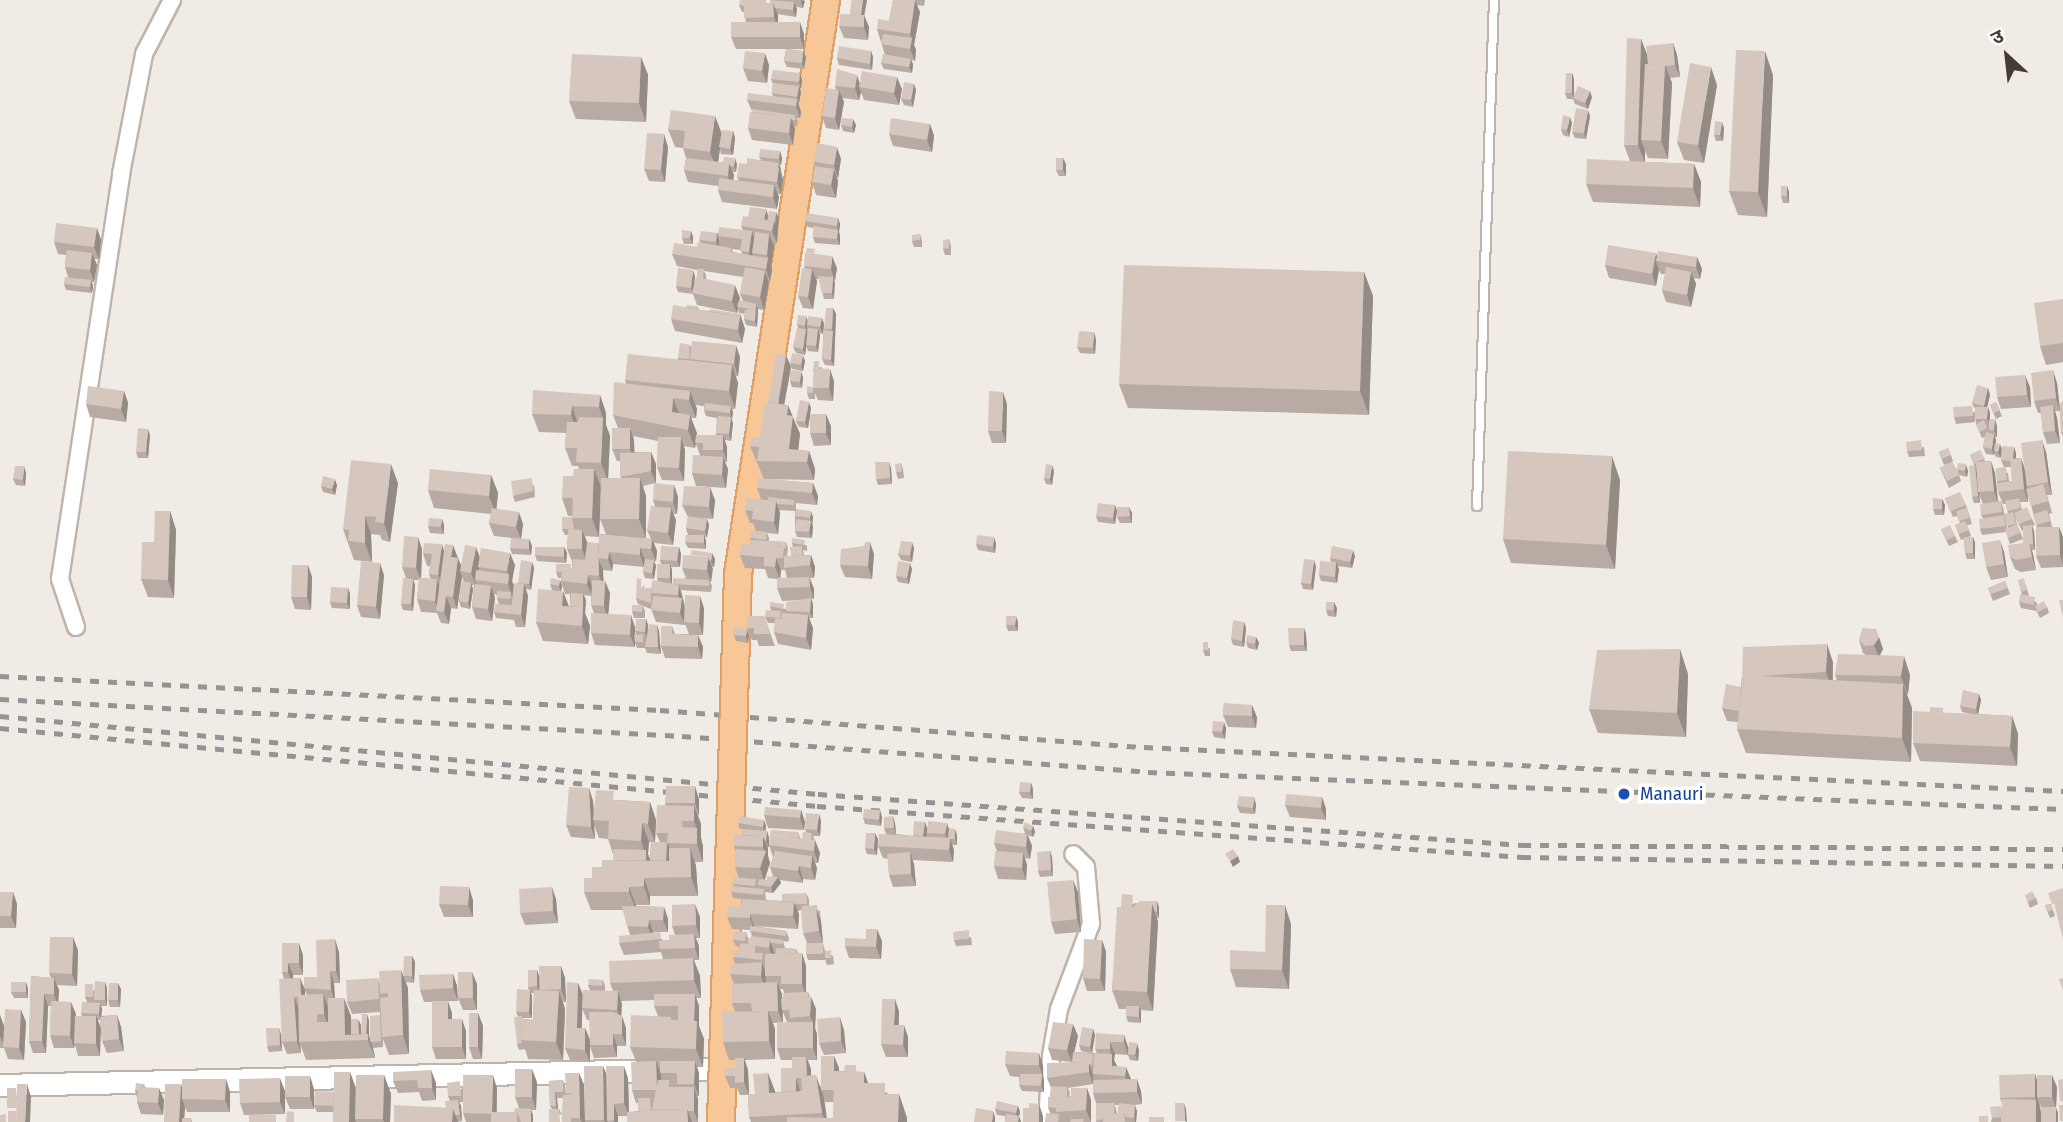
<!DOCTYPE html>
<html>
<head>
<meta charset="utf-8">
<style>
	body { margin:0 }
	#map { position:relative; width:2063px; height:1122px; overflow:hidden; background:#f1ebe5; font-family:"Fira Sans Condensed","Noto Sans Devanagari",sans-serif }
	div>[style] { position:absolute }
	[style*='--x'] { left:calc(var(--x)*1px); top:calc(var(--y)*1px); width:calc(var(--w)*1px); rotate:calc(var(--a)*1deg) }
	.roads { filter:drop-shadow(2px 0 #bfb4ab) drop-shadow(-2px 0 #bfb4ab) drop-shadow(0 2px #bfb4ab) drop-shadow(0 -2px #bfb4ab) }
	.service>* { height:8px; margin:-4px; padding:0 4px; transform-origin:4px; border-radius:4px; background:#fff }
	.minor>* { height:16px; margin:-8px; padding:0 8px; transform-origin:8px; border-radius:8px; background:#fff }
	.tertiary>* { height:21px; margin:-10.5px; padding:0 10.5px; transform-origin:10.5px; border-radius:10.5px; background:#fff }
	.rail>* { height:4.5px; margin-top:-2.25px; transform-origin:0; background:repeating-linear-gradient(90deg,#949494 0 9px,transparent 0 18px) }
	.bridges { filter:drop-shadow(2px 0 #dca068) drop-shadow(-2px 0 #dca068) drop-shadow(0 2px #dca068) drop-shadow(0 -2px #dca068) }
	.primary-bridge>* { height:26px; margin:-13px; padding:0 13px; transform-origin:13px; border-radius:13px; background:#f8c797 }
	.wall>* { inset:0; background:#b7aba3 }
	.shaded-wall>* { inset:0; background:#958b85 }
	.building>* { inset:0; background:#d5c7be }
	.dots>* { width:19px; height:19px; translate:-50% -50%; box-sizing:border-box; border:4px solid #fff; border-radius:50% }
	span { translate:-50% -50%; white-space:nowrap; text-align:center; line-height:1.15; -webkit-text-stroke:7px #fff; paint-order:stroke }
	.transit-label { font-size:19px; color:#164399 }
	.left { translate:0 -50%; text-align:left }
	.north { position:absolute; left:1972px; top:21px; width:70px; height:70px; -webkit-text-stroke:5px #fff; paint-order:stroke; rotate:333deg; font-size:19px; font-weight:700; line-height:28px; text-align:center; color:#433b35 }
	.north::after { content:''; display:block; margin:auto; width:24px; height:32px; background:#433b35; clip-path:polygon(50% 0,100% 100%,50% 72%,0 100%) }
</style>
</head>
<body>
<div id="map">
	<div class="roads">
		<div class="service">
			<i style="--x:1477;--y:506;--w:506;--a:-88.08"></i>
		</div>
		<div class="minor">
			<i style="--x:76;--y:627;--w:51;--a:-108.4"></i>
			<i style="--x:60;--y:579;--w:410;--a:-81.4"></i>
			<i style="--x:121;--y:174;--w:122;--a:-79.1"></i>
			<i style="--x:144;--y:54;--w:61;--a:-62.6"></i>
			<i style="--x:1047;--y:1122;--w:66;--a:-86.5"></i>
			<i style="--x:1051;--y:1056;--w:48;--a:-80.3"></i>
			<i style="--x:1059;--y:1009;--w:91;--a:-69.4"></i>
			<i style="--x:1091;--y:924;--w:57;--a:-95"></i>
			<i style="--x:1086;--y:867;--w:18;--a:-135"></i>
		</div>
		<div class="tertiary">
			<i style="--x:0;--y:1085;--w:707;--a:-1.3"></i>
		</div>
	</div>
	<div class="rail">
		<i style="--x:0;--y:676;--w:661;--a:2.95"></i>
		<i style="--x:660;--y:710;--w:485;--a:4.4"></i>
		<i style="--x:1144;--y:747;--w:920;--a:2.74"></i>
		<i style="--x:0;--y:699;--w:683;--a:3.11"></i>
		<i style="--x:682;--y:736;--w:467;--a:4.4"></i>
		<i style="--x:1148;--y:772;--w:916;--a:2.32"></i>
		<i style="--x:0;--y:716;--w:822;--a:5.45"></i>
		<i style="--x:818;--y:794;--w:706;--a:4.14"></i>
		<i style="--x:1522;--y:845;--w:541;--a:0.42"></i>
		<i style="--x:0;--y:728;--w:821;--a:5.45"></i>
		<i style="--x:817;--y:806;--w:707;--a:4.14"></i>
		<i style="--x:1522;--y:857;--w:541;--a:0.95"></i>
	</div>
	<div class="bridges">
		<div class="primary-bridge">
			<i style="--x:721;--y:1122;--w:548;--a:-88.22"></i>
			<i style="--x:738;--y:574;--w:581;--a:-81.28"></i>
		</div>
	</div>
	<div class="wall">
		<i style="clip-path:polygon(770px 0,804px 0,803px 8px,796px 7px,796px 17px,777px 14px,778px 22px,804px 34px,804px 49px,788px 49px,803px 51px,806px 57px,804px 69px,787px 67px,784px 61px,786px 49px,736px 49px,731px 37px,746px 22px,744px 12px,742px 12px,739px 5px,770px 3px)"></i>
		<i style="clip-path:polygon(852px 0,867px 0,864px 15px,869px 27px,868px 40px,844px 38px,839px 26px,850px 14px)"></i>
		<i style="clip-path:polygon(893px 0,925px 0,924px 6px,917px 5px,920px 12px,914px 45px,916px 50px,915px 61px,912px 60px,913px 65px,912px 73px,884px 69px,881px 63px,885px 55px,877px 29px,889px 21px)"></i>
		<i style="clip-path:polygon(1641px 39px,1647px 55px,1673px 43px,1677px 55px,1680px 77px,1670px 78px,1672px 83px,1668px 159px,1648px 158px,1645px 151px,1645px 162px,1694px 164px,1701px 182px,1700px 207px,1593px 202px,1586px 184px,1630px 161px,1624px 145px)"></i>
		<i style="clip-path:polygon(871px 51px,873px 57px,872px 70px,839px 65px,837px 58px)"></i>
		<i style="clip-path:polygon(641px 57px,648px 75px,646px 122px,576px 119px,569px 101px)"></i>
		<i style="clip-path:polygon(769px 65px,767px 83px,748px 81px,743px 68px)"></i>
		<i style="clip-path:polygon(800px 73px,802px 80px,801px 89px,799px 88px,801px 92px,799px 103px,798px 103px,801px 112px,800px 118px,796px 118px,798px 121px,797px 126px,794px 126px,795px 129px,793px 145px,752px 140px,748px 128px,752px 111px,747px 100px,773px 96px,772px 93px,773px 84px,771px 79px)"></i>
		<i style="clip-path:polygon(1572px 73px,1574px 79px,1574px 96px,1592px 97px,1588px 109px,1575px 104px,1573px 99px,1567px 99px,1565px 93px)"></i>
		<i style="clip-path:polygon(1773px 75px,1767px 217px,1738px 215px,1729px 191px)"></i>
		<i style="clip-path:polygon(860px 83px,902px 89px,899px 105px,864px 100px,861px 92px,859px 100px,842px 98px,844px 102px,839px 130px,826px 128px,822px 116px,836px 89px,835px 86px)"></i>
		<i style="clip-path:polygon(914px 84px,916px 90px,913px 107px,904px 105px,901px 99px)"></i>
		<i style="clip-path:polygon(1717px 85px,1704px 163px,1684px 160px,1677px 142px)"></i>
		<i style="clip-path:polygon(1590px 116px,1586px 139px,1575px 138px,1572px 132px)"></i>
		<i style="clip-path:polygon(1572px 123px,1569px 137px,1563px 135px,1561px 129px)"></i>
		<i style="clip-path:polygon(930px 124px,934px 136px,932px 152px,893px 146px,889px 134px)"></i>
		<i style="clip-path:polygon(841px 125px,856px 125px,854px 133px,843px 131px)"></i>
		<i style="clip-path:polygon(1724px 128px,1723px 141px,1716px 141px,1714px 135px)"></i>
		<i style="clip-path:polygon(668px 129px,721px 133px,733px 131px,735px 138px,733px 155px,721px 154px,720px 149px,718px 162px,737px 164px,736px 172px,732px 172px,734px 175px,733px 180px,739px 180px,737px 177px,747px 164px,761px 160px,759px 157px,780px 151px,782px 158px,781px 165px,780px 165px,781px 169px,781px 173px,783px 180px,781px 194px,778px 194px,779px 197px,777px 209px,722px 202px,718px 190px,718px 186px,688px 182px,684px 170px,686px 158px,683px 148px,675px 147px)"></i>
		<i style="clip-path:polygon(668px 147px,665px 182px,649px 181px,644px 169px)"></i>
		<i style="clip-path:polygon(841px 159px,838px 178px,837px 177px,838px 181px,836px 198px,816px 195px,812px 182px,815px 166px,814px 162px)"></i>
		<i style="clip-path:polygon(1066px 164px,1066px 176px,1059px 176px,1056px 170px)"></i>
		<i style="clip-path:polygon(1787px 186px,1789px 192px,1789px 203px,1783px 203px,1781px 196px)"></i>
		<i style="clip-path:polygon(evenodd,768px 215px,779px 218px,777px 231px,778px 233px,777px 243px,773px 243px,774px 246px,771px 267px,772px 270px,770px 281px,768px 281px,769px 283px,764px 310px,758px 309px,757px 327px,746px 325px,744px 319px,745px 314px,739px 313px,738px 308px,737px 313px,697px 305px,693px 294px,678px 292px,676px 286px,695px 276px,694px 284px,697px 278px,697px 270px,677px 266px,672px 254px,697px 247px,701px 243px,699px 240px,717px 233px,743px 230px,741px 226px,748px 217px,768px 215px,732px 249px,741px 250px,742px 254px,733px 252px,732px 249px,768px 215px,704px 271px,743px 277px,740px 294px,743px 301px,739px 301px,740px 298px,706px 279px,706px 275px,704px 271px)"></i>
		<i style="clip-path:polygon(838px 218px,840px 224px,839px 232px,840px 236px,840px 245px,815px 243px,813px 237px,813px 228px,808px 227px,805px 221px)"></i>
		<i style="clip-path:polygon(97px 228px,101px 240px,99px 259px,94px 259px,97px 265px,94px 282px,92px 282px,93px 286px,92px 293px,66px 290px,64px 284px,68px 277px,65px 267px,66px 255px,58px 254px,54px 242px)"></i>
		<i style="clip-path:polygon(691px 231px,693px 237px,693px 244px,684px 244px,682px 238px)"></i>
		<i style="clip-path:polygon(920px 234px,922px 241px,922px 247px,914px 247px,912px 241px)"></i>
		<i style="clip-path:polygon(949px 239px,951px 246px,951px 255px,945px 255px,943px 249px)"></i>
		<i style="clip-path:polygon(817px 254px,837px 268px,834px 281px,834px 299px,824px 299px,819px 279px,816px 279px,817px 281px,813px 309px,803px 308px,798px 296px,805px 268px,804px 266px)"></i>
		<i style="clip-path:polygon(1657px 256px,1697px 257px,1702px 269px,1700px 279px,1694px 278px,1696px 284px,1691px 307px,1666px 302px,1662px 290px,1665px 274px,1661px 274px,1659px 270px,1656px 286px,1609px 278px,1605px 265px)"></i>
		<i style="clip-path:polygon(1364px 272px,1373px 296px,1369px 415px,1128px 408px,1119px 384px)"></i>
		<i style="clip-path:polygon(2063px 299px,2063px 362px,2046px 365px,2040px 346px)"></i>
		<i style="clip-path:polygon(697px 306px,699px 310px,740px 314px,745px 329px,742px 343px,675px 331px,671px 319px,686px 307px)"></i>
		<i style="clip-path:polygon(833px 308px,836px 314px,834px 366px,825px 365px,822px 359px,824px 329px)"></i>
		<i style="clip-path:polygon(822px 318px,824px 324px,823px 334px,819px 333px,820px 335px,818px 352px,808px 351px,806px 345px,805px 355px,796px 353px,793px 347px,798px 328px,797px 324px,808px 320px)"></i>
		<i style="clip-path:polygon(1096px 339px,1095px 354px,1080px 353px,1077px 347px)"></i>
		<i style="clip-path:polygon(evenodd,690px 345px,691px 347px,740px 357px,738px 376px,736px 376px,738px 383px,735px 409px,732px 409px,733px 412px,732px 419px,731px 419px,733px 423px,731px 441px,725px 440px,727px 447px,727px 462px,725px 462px,728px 469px,726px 488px,696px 486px,692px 473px,700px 455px,696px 444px,695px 448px,684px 446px,685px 450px,684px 481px,662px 480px,657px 467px,658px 441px,633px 436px,634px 440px,634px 452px,651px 452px,656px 464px,656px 483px,643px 486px,646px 496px,646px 538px,638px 538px,651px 539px,647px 530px,655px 506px,653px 500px,674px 485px,678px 497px,677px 514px,673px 514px,676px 520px,673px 545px,654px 543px,657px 551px,656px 561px,654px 561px,656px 566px,654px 579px,645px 578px,643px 572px,644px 567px,613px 564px,612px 571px,603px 570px,603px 581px,610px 593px,608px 614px,635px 627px,635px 635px,636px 634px,635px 631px,646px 619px,648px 625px,648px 632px,657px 625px,659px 631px,661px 654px,647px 653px,645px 648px,637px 648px,635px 643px,635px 647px,595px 645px,591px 633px,594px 613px,591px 605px,591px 596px,584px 595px,586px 600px,585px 613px,590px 626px,588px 644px,543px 641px,536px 622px,552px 590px,550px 584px,560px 580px,562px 586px,561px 591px,568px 606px,570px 606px,570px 594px,565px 594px,561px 581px,561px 578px,558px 578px,556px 572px,572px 568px,572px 561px,567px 549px,568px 535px,565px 535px,562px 529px,572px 516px,568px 516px,562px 498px,579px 469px,578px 466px,572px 466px,565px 448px,566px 433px,539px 432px,532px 414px,600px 395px,606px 413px,606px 425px,610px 436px,608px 478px,621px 478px,620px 461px,617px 461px,612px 449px,618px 428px,613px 415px,626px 383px,625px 380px,678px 359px,678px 358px,690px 345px,695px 405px,704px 406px,704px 410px,706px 416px,717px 418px,716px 435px,697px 435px,691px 418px,696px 418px,697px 409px,695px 405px,690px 345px,601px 491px,600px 519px,606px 534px,599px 534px,601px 491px,690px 345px,585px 536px,599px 537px,599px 546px,587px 542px,585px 536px)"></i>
		<i style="clip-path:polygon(evenodd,786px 355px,791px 367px,784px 404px,792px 416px,800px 434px,798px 450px,809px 451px,815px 469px,814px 480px,764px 479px,813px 483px,818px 496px,817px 505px,796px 503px,796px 509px,813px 517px,812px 538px,797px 537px,795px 531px,795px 511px,779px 510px,780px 513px,778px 534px,767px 533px,769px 538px,769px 541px,786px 542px,788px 548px,787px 556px,791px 556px,793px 547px,792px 543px,792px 538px,807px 546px,807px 551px,803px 550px,804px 555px,811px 555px,815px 567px,814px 578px,810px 578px,814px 589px,814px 599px,811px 599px,813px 604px,813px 618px,809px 618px,813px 628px,811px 650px,778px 644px,774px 632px,775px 623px,768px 623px,765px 617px,771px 610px,770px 606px,786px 609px,800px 600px,782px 601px,777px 588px,777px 579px,768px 578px,765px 569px,745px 568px,740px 555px,750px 545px,751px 540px,750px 538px,756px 531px,753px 523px,750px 523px,745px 510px,761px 499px,757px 488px,764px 479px,750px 446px,760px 438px,768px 402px,786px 355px,781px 570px,785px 570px,787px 578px,780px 578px,781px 570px)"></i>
		<i style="clip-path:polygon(805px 361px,803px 371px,792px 369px,790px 363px)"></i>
		<i style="clip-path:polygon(821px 367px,834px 381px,833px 401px,818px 400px,815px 393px,815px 399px,809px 399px,807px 393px,813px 387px,814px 372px,813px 370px)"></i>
		<i style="clip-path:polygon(803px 377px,802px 388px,792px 387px,790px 381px)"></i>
		<i style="clip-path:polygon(2057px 383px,2060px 410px,2063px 402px,2063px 437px,2061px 432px,2060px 411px,2055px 411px,2057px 418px,2060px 443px,2047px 444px,2043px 432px,2041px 413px,2038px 413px,2034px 401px)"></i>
		<i style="clip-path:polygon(2030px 387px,2031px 407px,2001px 409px,1997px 397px)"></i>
		<i style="clip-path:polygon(1988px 388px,1990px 395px,1987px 407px,1990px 413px,1990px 419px,1997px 426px,1997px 437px,1995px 437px,1996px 440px,1996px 443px,2001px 458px,1996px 457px,1994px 453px,1994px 455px,1986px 454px,1983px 447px,1985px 437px,1982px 438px,1976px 424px,1975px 409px,1972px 403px)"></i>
		<i style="clip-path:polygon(124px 391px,128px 403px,126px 422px,90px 417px,86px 404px)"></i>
		<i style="clip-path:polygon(1996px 402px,2002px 416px,1996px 419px,1990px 405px)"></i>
		<i style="clip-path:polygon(1007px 404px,1006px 443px,992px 443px,988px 431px)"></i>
		<i style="clip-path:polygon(811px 408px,810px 414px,831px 426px,831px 445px,814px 446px,810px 433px,810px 417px,808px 428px,799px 427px,796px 421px)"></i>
		<i style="clip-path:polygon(1975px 412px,1975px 422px,1956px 424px,1954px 417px)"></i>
		<i style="clip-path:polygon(150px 435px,148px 458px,138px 458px,136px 452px)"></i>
		<i style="clip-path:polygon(1924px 447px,1925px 456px,1909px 457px,1907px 451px)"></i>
		<i style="clip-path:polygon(2014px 447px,2016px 453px,2016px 458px,2021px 458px,2025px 469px,2046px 452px,2052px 495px,2047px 495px,2052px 513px,2049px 514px,2052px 527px,2059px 527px,2063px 537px,2063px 567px,2041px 568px,2036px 556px,2037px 527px,2028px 494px,2028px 502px,2020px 502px,2022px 509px,2032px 519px,2035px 525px,2032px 526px,2034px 531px,2035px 550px,2032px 550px,2036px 570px,2021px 572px,2015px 569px,2010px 557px,2023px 543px,2023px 530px,2022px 531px,2015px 516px,2017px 524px,2023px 539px,2010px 544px,2006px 532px,1982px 535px,1980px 529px,1983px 518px,1981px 515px,1983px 504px,1979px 494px,1980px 503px,1974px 503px,1972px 497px,1974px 465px,1970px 455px,1980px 450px,1985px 461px,1991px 461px,1995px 473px,1998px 501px,2001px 501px,2003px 507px,2005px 518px,2007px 528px,2008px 528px,2004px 514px,2008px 513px,2006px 504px,2003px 504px,1998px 492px,1996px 468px,2008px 473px,2009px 481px,2012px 481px,2011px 467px,2004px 467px,2001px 460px)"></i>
		<i style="clip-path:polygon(1948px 448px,1953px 461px,1952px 462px,1959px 474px,1957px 469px,1968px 471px,1967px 477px,1959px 475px,1961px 481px,1949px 488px,1940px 468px,1951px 462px,1944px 465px,1939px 452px)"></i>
		<i style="clip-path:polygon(901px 463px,903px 469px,904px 478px,898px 479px,896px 472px)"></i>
		<i style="clip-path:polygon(891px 468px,892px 484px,878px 485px,876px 479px)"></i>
		<i style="clip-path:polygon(1054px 471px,1052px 485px,1046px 484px,1044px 478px)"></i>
		<i style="clip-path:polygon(26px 473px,25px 486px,16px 485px,13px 479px)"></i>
		<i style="clip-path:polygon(491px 475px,498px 493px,496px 508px,523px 524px,521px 539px,529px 539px,532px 546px,531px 555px,512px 554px,510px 548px,513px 538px,494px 536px,489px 523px,491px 514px,434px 508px,428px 490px)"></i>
		<i style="clip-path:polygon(1620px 480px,1615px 569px,1511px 563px,1503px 539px)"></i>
		<i style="clip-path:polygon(398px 483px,390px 542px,382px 540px,380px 535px,371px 534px,372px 562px,354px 560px,343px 529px)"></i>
		<i style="clip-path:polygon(337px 485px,335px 495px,323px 492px,321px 486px)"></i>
		<i style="clip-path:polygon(534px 485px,535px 497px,515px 502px,513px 496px)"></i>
		<i style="clip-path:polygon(1945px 498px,1966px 505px,1972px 524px,1967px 525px,1971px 536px,1968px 537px,1973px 537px,1975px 543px,1975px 559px,1967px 559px,1965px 553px,1964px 539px,1961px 540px,1955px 525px,1960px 523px,1957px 516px,1953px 517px)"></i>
		<i style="clip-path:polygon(1942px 499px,1945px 505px,1944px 515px,1935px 515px,1933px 509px)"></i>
		<i style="clip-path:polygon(715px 500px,713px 519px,701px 518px,707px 519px,709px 525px,707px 537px,705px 537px,706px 541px,706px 549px,688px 548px,685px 542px,688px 535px,686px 528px,688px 517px,682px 505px)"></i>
		<i style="clip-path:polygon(1115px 505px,1117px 511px,1115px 524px,1098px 522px,1096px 516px)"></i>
		<i style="clip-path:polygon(1129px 507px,1132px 513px,1132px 523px,1120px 523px,1117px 517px)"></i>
		<i style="clip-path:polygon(170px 511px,176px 530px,174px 598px,148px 597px,141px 579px,154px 542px)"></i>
		<i style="clip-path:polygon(442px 519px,444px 525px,444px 534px,430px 533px,428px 526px)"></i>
		<i style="clip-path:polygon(1941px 529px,1955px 536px,1958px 542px,1949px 546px)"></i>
		<i style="clip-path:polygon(996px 543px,995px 553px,978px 550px,976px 544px)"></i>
		<i style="clip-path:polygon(864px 546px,874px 554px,872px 579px,845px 577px,840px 565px)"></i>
		<i style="clip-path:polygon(564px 547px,567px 553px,566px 563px,537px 561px,535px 555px)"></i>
		<i style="clip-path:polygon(679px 547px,681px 554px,680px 567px,671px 567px,672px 570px,672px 584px,686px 578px,682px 568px,715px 559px,714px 567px,712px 567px,711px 582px,710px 582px,712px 586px,711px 592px,681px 590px,685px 607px,704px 608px,703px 635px,698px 635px,703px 647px,702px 659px,665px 658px,661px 646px,672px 626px,675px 634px,689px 634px,685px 624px,685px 625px,656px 622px,651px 609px,643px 606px,645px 611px,645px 618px,634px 618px,632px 611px,641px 605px,638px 604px,636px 598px,644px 585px,644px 588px,651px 588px,658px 582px,657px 578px,661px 564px,660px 560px)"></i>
		<i style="clip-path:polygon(914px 548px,912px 562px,901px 560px,898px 554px)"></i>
		<i style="clip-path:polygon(422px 549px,421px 578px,431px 579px,429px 574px,430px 566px,427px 566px,423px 553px,444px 551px,458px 558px,461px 565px,480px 557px,515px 565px,512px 581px,514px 586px,513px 598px,518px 583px,532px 562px,534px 568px,531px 590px,526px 589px,528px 596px,525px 627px,516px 627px,514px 620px,496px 618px,494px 612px,499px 604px,497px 598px,497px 595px,494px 594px,495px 598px,492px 621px,476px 619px,472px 607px,474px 585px,472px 585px,473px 589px,470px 609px,461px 607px,459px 601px,464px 582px,462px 577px,457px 609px,451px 608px,449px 624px,441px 623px,437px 613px,421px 612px,417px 599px,419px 580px,413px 580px,415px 585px,413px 611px,403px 610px,401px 604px,406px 578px,402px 567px)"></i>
		<i style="clip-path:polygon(2004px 552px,2008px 577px,1991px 580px,1986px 567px)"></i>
		<i style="clip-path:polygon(1355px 556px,1352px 568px,1337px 566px,1339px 569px,1337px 583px,1321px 581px,1319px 575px,1331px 562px,1330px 558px)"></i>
		<i style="clip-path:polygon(308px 565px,312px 577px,311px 610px,295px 609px,291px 597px)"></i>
		<i style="clip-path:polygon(1316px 566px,1313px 590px,1303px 589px,1301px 583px)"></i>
		<i style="clip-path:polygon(912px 569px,909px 584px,898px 582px,896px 576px)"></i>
		<i style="clip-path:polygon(384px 575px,380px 619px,361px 617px,357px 605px)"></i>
		<i style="clip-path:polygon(2018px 580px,2026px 585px,2029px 596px,2037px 603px,2037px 605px,2047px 607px,2049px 613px,2040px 618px,2036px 610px,2036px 611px,2021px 608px,2019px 602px,2022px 594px)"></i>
		<i style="clip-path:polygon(2005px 581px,2010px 594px,1993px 601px,1988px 588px)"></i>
		<i style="clip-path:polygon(348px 588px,350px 594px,350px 609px,332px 608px,330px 602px)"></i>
		<i style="clip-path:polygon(1337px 608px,1336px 617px,1328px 616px,1326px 610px)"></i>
		<i style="clip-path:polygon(764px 616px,775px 646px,759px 646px,757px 640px,752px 640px,747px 628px)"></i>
		<i style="clip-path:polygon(1018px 622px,1018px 631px,1008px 631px,1006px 625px)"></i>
		<i style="clip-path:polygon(1244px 622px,1246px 628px,1244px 647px,1233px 645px,1231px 639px)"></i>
		<i style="clip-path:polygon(1304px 628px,1306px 634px,1307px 651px,1291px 651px,1289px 645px)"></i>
		<i style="clip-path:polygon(1863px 628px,1883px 649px,1880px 655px,1910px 675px,1907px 695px,1912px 708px,1911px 762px,1746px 753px,1737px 729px,1738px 722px,1727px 721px,1722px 708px,1741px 687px,1742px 677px,1833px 662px,1833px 680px,1837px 680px,1835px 675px,1866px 655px,1863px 653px,1859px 640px)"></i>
		<i style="clip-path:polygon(734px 635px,749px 635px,748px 643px,736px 641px)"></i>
		<i style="clip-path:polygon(1256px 637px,1259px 643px,1257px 650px,1248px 648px,1246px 642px)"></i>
		<i style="clip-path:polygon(1210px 648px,1210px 656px,1205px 656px,1203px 650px)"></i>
		<i style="clip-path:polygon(1688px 674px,1686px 737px,1598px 733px,1589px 709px)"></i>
		<i style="clip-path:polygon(1979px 694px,1981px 700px,1978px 714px,2012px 716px,2018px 734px,2017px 766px,1920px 761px,1913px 743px,1945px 713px,1971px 714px,1962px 712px,1960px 706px)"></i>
		<i style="clip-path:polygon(1224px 703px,1257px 717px,1256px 728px,1228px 727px,1223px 715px)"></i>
		<i style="clip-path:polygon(1226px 728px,1225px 739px,1214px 737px,1212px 731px)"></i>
		<i style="clip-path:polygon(1031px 783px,1033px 789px,1033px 799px,1022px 798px,1019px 792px)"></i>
		<i style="clip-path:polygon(evenodd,589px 788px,593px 801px,594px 811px,617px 800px,650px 802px,656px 820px,655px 842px,660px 842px,656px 833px,666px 806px,665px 803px,699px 799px,699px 815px,698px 815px,701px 824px,701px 838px,703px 846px,703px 862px,695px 862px,696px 866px,698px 896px,650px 896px,650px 905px,636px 905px,636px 906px,664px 907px,668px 919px,668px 932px,653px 932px,653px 933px,664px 941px,669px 940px,675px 935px,672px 926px,700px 917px,700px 938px,696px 938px,699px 946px,699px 960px,694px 960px,700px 976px,701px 998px,696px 998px,699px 1006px,699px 1026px,704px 1039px,703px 1067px,697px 1067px,699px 1073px,699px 1096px,697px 1096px,698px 1099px,698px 1122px,627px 1122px,627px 1116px,618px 1116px,618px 1122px,585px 1122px,585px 1120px,603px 1066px,606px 1074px,628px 1078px,629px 1112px,638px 1111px,638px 1103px,636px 1103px,632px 1090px,636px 1061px,630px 1047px,658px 1016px,654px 1006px,654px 1000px,621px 1001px,621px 1016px,626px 1028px,626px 1046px,617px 1046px,617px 1057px,594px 1058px,590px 1046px,590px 1062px,570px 1060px,565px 1048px,578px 983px,583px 995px,590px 990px,588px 985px,603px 980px,605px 986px,605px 991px,613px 991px,610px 983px,663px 959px,661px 952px,624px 955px,619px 943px,630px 935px,623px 910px,591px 910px,584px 892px,592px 878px,602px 867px,613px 860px,613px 854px,608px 839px,599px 838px,594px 825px,595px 839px,571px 837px,566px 825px,589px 788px,649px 842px,651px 842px,650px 860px,648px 854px,649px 842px,589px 788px,582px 1008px,587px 1020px,590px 1020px,590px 1040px,585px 1028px,582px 1028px,582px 1008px)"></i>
		<i style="clip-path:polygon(1322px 797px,1326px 809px,1326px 820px,1290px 817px,1285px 805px)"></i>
		<i style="clip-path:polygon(1256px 804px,1255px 814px,1240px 813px,1237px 806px)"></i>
		<i style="clip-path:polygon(801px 810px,805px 822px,804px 830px,768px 828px,764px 815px)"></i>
		<i style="clip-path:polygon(880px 810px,882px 817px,881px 826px,865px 824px,863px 818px)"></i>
		<i style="clip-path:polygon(893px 816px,895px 823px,896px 834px,913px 836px,925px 822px,927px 828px,949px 828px,957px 835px,957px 845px,952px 845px,954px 850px,953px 862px,912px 860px,914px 864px,916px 886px,893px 887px,889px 875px,888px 859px,883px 858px,878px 846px,886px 834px,884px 828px)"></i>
		<i style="clip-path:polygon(evenodd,764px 820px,766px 826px,765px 831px,767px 831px,769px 838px,769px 847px,767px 847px,768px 856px,770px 863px,765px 880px,767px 880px,773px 876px,770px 867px,773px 857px,769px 845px,798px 832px,800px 838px,802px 839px,806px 832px,805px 829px,821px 820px,820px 836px,813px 836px,820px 853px,818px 863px,815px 863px,817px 868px,815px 880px,803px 879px,803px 883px,780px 880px,781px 883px,773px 893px,765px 892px,766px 900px,782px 901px,806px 893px,809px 899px,809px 906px,820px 911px,823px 943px,825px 951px,833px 956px,834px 964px,827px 965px,825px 959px,825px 960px,808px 960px,806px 954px,807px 943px,803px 933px,802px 910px,797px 911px,799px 914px,798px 929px,754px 926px,786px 931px,789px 938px,788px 942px,783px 941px,785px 948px,796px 949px,798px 953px,802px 953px,806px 966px,806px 992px,808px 992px,810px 997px,811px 997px,816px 1009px,815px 1028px,817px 1034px,817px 1060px,808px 1060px,811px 1069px,811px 1075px,821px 1087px,834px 1056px,839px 1068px,839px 1071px,864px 1072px,868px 1083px,889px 1094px,899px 1094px,907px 1118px,907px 1122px,751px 1122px,749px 1117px,748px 1095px,740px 1095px,737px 1088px,730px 1088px,725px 1076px,735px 1068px,735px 1060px,729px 1060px,723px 1042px,735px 1011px,732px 1003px,734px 984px,730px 974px,735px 964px,733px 957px,739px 951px,740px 947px,736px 946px,733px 940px,746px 932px,748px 938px,751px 939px,752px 936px,750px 930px,732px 929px,727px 917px,741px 907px,742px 899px,733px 898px,731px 892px,733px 886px,733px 884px,739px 878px,735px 867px,736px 852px,734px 846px,742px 835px,743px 829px,740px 829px,738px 823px,764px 820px,780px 989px,783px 989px,784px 993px,783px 999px,782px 999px,780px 989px,764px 820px,782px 1008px,782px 1010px,787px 1022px,783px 1022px,782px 1008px,764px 820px,773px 1023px,777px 1023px,777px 1048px,781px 1060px,792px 1060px,792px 1068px,781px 1092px,775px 1092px,768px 1073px,755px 1094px,749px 1094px,748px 1070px,745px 1060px,775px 1059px,775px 1029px,773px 1023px,764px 820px,824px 1098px,825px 1102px,834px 1102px,833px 1118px,827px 1118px,824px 1098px)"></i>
		<i style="clip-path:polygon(1033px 826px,1035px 832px,1033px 837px,1028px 835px,1032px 846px,1030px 859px,1025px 858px,1027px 865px,1026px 880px,998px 879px,994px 866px,997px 851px,994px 843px,1025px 833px,1023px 827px)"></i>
		<i style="clip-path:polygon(878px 839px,877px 855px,867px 854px,865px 848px)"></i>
		<i style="clip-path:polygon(1050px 851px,1052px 857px,1053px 876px,1040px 877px,1038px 871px)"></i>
		<i style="clip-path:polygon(0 892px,13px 892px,17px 904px,16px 928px,0 928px)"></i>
		<i style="clip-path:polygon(1078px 892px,1081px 932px,1055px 934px,1051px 922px)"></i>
		<i style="clip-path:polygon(2025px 895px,2036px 898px,2038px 904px,2030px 908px)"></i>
		<i style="clip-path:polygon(556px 899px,558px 923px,525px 925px,520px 913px)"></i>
		<i style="clip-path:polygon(473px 900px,473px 917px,444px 917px,439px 904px)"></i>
		<i style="clip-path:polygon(1136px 903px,1159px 907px,1159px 918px,1157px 918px,1158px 922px,1153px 1011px,1141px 1010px,1141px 1023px,1128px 1022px,1126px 1016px,1126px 1009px,1119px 1009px,1112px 990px,1121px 907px)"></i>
		<i style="clip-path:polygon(2051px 904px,2055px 916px,2050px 918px,2045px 905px)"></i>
		<i style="clip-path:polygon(1291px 924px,1289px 989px,1236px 987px,1230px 969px,1265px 952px)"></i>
		<i style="clip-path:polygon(971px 937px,972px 945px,956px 946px,954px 940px)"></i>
		<i style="clip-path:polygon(866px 939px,882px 941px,881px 959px,849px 958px,845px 946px)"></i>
		<i style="clip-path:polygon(1102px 940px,1106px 952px,1105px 991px,1087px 991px,1083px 978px)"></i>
		<i style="clip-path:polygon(282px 943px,303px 955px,303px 975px,293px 975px,293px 978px,300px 978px,305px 990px,305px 995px,307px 995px,304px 988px,317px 977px,339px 952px,340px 983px,334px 983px,335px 998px,351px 1016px,351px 1019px,361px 1025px,361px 1034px,369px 1020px,369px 1036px,370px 1040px,380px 1015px,380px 1012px,352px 1014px,347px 1002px,378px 978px,379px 983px,403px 976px,412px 956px,415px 962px,414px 983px,406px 982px,408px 988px,409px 1054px,389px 1055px,383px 1039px,383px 1047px,373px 1048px,375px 1058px,306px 1060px,301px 1046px,301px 1053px,287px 1054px,282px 1042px,284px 979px,282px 972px)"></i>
		<i style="clip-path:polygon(78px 950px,77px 986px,57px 985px,59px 990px,58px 1002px,71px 1002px,76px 1016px,82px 1016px,81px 1013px,87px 1002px,85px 997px,105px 982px,107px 988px,107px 1006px,101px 1006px,102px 1009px,101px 1016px,117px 1015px,121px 1027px,124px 1051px,107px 1053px,102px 1041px,100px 1020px,98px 1020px,100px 1056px,78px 1056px,75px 1045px,74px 1048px,54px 1048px,50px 1035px,51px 1006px,48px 1006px,46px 1053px,33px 1053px,29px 1041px,31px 976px,51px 978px,49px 973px)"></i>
		<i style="clip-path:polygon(evenodd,561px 966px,565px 978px,566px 1002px,563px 1002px,565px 1009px,563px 1060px,528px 1059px,525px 1049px,519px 1050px,517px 1044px,518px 1016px,516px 1012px,529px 990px,528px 987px,537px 970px,539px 976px,561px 966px,531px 993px,534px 993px,533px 1020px,523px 1019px,522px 1018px,532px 1018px,532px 996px,531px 993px)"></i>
		<i style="clip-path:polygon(453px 974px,457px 986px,458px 1001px,445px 1001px,452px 1013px,452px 1019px,466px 1031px,466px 1059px,436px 1059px,432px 1047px,432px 1002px,424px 1002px,420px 990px)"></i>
		<i style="clip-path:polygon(477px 984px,477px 1010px,463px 1010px,458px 998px)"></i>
		<i style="clip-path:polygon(28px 988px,28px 998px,14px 998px,11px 992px)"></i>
		<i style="clip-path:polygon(121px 989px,120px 1007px,110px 1007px,108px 1000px)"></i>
		<i style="clip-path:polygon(21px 1010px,26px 1022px,24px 1060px,8px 1059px,4px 1048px,0 1048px,0 1015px,4px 1026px)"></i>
		<i style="clip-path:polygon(899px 1011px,899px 1025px,908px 1037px,908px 1057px,886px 1057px,881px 1044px)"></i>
		<i style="clip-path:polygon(478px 1013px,483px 1026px,482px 1059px,473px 1059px,469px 1047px)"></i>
		<i style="clip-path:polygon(1093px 1029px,1095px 1035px,1092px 1053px,1081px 1051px,1079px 1045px)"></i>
		<i style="clip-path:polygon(844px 1030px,846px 1053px,824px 1055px,819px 1043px)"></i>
		<i style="clip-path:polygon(281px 1034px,282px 1051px,269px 1052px,267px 1046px)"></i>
		<i style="clip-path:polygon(evenodd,1124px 1035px,1128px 1047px,1139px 1050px,1138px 1061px,1130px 1060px,1128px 1055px,1115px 1054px,1114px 1060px,1117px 1066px,1141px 1091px,1142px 1104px,1134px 1105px,1137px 1111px,1136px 1122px,1096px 1122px,1096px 1103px,1093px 1093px,1093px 1084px,1068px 1088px,1070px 1093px,1069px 1097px,1087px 1088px,1091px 1100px,1091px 1122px,1045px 1122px,1050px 1113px,1048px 1107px,1050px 1097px,1051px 1088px,1047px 1078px,1072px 1062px,1073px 1056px,1072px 1062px,1052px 1060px,1048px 1048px,1078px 1036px,1074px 1052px,1097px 1053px,1095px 1049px,1124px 1035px,1115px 1105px,1119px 1105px,1118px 1114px,1117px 1114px,1115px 1105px)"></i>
		<i style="clip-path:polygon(1005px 1064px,1043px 1065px,1044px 1092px,1022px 1091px,1019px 1085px,1019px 1077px,1010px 1076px)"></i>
		<i style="clip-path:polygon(431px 1070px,436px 1083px,436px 1100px,422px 1101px,419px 1092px,398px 1093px,393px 1081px)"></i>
		<i style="clip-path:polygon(350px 1072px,355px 1087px,384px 1075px,391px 1094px,390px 1122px,333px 1122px,333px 1112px,317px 1112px,314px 1106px,314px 1109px,290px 1109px,285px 1097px,314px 1089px,314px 1105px,334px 1092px)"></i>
		<i style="clip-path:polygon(579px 1073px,584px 1085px,585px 1122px,562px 1122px,563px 1098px,557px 1098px,558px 1109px,559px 1109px,562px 1115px,552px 1109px,550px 1106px,549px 1081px,563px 1080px,565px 1086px,566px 1095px,566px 1093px)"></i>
		<i style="clip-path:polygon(2035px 1074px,2037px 1082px,2057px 1087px,2056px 1108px,2058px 1113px,2058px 1122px,2041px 1122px,2041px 1108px,2040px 1103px,2041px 1122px,1991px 1122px,1992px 1118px,2002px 1109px,2002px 1103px,2000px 1098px)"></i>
		<i style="clip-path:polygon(226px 1079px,230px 1092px,230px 1112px,187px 1112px,185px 1107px,184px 1118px,191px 1118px,192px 1122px,164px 1122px,181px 1084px,182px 1089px)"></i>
		<i style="clip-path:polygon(537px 1082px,536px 1110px,531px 1110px,533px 1115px,533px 1122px,466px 1122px,463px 1113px,463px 1102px,459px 1102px,461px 1106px,462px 1121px,458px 1122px,394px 1122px,446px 1108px,450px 1101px,448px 1096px,463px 1088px,463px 1095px,497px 1088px,497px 1112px,514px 1112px,519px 1108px,515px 1097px)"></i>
		<i style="clip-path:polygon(144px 1084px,145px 1087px,164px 1100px,163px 1115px,141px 1114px,137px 1102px,137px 1097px,135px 1091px)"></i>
		<i style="clip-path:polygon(285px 1091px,285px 1114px,244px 1115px,240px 1103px)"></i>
		<i style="clip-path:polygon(1018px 1106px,1020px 1112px,1019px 1116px,1021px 1122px,1005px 1122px,1005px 1116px,997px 1115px,995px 1109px)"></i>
	</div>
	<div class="shaded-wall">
		<i style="clip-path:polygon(801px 0,805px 1px,803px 8px,801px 2px)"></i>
		<i style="clip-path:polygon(863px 0,867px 0,863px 22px,861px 16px)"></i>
		<i style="clip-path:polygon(915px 0,920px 12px,914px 45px,916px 50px,915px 61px,910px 49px,912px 39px,910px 34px)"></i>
		<i style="clip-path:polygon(794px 2px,797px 9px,796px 17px,793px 10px)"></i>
		<i style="clip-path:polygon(773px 3px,778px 15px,778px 30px,774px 17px)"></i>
		<i style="clip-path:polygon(864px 15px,869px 27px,868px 40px,864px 27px)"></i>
		<i style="clip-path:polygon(800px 22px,804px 34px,804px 49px,800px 37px)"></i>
		<i style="clip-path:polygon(1641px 39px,1648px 57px,1645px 140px,1641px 140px,1645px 151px,1645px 163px,1638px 145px)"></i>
		<i style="clip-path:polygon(1673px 43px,1677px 55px,1680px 77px,1675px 65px)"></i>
		<i style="clip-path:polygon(803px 51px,806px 57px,804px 69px,802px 63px)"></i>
		<i style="clip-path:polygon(871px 51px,873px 57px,872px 70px,870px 64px)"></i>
		<i style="clip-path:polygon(1765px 51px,1773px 75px,1767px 217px,1758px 192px)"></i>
		<i style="clip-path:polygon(765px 53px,769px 65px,767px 83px,762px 71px)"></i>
		<i style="clip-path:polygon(641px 57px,648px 75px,646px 122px,639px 103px)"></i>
		<i style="clip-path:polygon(911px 59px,913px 65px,912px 73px,909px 67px)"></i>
		<i style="clip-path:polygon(1665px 65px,1672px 83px,1668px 159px,1661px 141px)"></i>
		<i style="clip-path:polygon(1711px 67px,1717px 85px,1704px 163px,1698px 145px)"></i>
		<i style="clip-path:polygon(800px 73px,802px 80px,801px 89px,799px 82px)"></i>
		<i style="clip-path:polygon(1572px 73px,1574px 79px,1574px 99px,1572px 93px)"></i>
		<i style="clip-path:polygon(857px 75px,861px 87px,859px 87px,861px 92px,859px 100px,855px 88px)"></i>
		<i style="clip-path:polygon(897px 77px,902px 89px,899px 105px,894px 93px)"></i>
		<i style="clip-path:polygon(914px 84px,916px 90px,913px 107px,911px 100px)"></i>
		<i style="clip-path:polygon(799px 86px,801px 92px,799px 103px,797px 97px)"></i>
		<i style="clip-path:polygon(839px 90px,844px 102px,839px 130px,835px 118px)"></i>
		<i style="clip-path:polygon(1590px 91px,1592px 97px,1588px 109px,1585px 103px)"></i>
		<i style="clip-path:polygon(797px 99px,801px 112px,800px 118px,796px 106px)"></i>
		<i style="clip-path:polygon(1588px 110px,1590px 116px,1586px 139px,1584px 133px)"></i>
		<i style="clip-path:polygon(715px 116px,722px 134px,717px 170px,710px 152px)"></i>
		<i style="clip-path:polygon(791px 117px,795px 129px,793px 145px,789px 133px)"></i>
		<i style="clip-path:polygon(1570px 117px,1572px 123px,1569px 137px,1567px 130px)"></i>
		<i style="clip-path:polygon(853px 119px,856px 125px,854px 133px,852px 127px)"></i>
		<i style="clip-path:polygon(1722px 122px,1724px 128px,1723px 141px,1720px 135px)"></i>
		<i style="clip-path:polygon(930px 124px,934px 136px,932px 152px,927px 140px)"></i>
		<i style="clip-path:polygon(733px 131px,735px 138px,733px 155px,730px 149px)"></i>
		<i style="clip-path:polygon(664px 134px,668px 147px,665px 182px,661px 170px)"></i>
		<i style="clip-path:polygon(837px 147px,841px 159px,838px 178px,834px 165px)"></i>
		<i style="clip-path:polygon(780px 151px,782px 158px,781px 165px,779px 159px)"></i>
		<i style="clip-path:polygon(735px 158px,737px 164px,736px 172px,734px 166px)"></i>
		<i style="clip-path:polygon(1063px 158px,1066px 164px,1066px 176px,1063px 170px)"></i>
		<i style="clip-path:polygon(729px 163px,734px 175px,732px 188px,728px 176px)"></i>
		<i style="clip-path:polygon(779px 163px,783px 180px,781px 194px,777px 182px)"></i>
		<i style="clip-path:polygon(1694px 164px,1701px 182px,1700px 207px,1693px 188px)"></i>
		<i style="clip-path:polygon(834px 169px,838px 181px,836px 198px,831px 185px)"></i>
		<i style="clip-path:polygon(774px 185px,779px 197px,777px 209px,773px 197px)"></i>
		<i style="clip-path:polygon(1787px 186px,1789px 192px,1789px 203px,1787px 196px)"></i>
		<i style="clip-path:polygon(766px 209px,768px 215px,766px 228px,764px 222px)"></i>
		<i style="clip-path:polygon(776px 212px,779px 218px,777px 243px,772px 231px)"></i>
		<i style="clip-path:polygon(838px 218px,840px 224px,839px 232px,840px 236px,840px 245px,837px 239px,838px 230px,837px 226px)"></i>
		<i style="clip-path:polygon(97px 228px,101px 240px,99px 259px,94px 247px)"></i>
		<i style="clip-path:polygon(691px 231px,693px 237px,693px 244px,690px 238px)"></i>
		<i style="clip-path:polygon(752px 231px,756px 243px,752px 253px,754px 259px,754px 264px,749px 252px)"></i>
		<i style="clip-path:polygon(717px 233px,719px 240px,719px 248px,716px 242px)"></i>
		<i style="clip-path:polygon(769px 234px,774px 246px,771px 267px,767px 255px)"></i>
		<i style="clip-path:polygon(92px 253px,97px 265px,94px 282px,90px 270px)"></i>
		<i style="clip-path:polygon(1656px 253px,1659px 262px,1656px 261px,1659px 270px,1656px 286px,1652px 274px)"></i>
		<i style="clip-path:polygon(832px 256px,837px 268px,835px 281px,831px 269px)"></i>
		<i style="clip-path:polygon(1697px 257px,1702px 269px,1700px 279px,1696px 267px)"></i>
		<i style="clip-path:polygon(768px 258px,772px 270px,770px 281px,766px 269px)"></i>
		<i style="clip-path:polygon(812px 269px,817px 281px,813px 309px,808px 297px)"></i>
		<i style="clip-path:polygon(693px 270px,695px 276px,693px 294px,691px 288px)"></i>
		<i style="clip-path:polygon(765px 271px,769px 283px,764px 310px,760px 297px)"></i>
		<i style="clip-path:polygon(1364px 272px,1373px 296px,1369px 415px,1360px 391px)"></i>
		<i style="clip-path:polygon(1691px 272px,1696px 284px,1691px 307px,1687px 295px)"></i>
		<i style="clip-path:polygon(833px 277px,835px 283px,834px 299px,832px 293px)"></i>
		<i style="clip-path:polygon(91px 280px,93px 286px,92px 293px,90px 287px)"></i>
		<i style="clip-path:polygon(735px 285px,740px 298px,737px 313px,732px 301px)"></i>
		<i style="clip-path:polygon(756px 304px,758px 311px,757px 327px,755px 321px)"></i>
		<i style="clip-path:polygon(833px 308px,836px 314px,834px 366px,831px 360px)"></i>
		<i style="clip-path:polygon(740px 314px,745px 329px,742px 343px,738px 330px)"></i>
		<i style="clip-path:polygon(806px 316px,808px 322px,807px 325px,807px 332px,805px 326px)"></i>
		<i style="clip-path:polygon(822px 318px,824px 324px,823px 334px,820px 327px)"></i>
		<i style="clip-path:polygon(806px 329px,808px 336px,805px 355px,803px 349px)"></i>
		<i style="clip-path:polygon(818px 329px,820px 335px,818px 352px,816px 346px)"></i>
		<i style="clip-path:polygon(1094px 332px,1096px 339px,1095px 354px,1093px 348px)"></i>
		<i style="clip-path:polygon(736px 345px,740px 357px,738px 376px,734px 364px)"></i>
		<i style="clip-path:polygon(786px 355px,791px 367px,782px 417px,778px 405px)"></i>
		<i style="clip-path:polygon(803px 355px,805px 361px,803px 371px,801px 365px)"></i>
		<i style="clip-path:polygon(732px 365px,738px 383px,735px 409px,729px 391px)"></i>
		<i style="clip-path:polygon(830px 369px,834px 381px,833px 401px,829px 388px)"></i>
		<i style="clip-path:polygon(2053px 370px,2057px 383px,2060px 411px,2056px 398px)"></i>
		<i style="clip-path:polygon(801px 371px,803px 377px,802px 388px,800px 382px)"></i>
		<i style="clip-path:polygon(2025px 375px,2030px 387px,2031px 407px,2027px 395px)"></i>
		<i style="clip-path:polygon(1988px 388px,1990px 395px,1986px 412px,1984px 406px)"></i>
		<i style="clip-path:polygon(124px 391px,128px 403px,126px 422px,121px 409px)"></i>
		<i style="clip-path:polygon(690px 391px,697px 409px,696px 418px,689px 400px)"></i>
		<i style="clip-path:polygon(1003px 392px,1007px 404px,1006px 443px,1002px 431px)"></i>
		<i style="clip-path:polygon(600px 395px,606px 413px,606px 425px,610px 436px,608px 481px,601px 463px,603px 418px,599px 407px)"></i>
		<i style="clip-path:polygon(673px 398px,680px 416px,672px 412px)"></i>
		<i style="clip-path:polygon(809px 402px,811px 408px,808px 428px,805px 422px)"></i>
		<i style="clip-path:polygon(788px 405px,800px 434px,797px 462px,789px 449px,787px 415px)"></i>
		<i style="clip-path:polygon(2053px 405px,2057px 418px,2060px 443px,2055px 431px)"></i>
		<i style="clip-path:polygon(572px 406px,578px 425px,578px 433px,571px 415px)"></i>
		<i style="clip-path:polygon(731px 406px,733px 412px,732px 419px,730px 413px)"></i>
		<i style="clip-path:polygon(1988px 407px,1990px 413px,1990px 425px,1987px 419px)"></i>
		<i style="clip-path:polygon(826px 414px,831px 426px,831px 445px,826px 433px)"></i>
		<i style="clip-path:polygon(690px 415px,697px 433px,695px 448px,688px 430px)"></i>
		<i style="clip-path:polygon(731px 417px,733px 423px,731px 441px,729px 434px)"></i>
		<i style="clip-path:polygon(1995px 419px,1997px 426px,1997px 437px,1994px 430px)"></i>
		<i style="clip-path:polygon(630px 428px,634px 440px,635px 461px,630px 449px)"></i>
		<i style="clip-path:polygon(148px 429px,150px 435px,148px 458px,146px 452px)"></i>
		<i style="clip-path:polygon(1994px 434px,1996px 440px,1994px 455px,1992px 449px)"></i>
		<i style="clip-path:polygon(723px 435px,727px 447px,727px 462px,723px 450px)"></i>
		<i style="clip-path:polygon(681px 437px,685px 450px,684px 481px,679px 468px)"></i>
		<i style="clip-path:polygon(2042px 440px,2046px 452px,2052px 495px,2048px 482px)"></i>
		<i style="clip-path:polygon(2000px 444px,2002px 450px,2001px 458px,1998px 452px)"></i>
		<i style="clip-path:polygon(2014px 447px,2016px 453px,2015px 467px,2013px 461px)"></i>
		<i style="clip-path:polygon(809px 451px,815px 469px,814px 480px,807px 462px)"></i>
		<i style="clip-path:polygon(651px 452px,656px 464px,656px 483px,651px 471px)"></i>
		<i style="clip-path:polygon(1612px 456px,1620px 480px,1615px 569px,1606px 545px)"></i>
		<i style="clip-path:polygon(723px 457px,728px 469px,726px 488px,722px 475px)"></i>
		<i style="clip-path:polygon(2021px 458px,2025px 470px,2028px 502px,2024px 489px)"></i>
		<i style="clip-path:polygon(1991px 461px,1995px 473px,1998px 503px,1994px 491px)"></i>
		<i style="clip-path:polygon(889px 462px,891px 468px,892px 484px,890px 478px)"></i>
		<i style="clip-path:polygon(391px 464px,398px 483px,390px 542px,384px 523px)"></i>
		<i style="clip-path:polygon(1966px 464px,1968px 471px,1967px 477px,1965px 470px)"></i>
		<i style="clip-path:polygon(1052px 465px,1054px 471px,1052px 485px,1050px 479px)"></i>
		<i style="clip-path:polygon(1975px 465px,1977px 471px,1980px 503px,1978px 496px)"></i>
		<i style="clip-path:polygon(24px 466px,26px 473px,25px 486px,23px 480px)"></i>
		<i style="clip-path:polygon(594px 469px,601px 487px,599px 537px,592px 518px)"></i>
		<i style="clip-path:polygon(491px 475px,498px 493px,496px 514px,489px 496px)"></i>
		<i style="clip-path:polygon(640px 478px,646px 496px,646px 538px,639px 519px)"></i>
		<i style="clip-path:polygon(335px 479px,337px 485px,335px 495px,332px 489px)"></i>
		<i style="clip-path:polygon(813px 483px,818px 496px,817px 505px,812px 493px)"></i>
		<i style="clip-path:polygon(674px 485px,678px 497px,677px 514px,673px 502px)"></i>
		<i style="clip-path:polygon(710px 487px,715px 500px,713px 519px,709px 507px)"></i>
		<i style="clip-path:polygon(1942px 499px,1945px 505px,1944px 515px,1942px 509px)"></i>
		<i style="clip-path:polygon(776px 501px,780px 513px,778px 534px,774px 522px)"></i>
		<i style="clip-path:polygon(1115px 505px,1117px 511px,1115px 524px,1113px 518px)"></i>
		<i style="clip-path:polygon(1129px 507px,1132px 513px,1132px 523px,1130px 516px)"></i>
		<i style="clip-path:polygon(671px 508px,676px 520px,673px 545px,668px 533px)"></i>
		<i style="clip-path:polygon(170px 511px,176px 530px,174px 598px,168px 580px)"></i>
		<i style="clip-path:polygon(811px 511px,813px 517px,812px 524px,810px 518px)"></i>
		<i style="clip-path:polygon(519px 512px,523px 524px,521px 539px,516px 527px)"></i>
		<i style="clip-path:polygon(365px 516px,371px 534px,372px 562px,365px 543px)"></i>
		<i style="clip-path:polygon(442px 519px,444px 525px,444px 534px,441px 527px)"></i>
		<i style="clip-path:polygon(707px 519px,709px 525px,707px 537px,705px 531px)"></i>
		<i style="clip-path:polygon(811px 521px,813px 527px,812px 538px,809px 532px)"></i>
		<i style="clip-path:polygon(2032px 525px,2034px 531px,2035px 550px,2033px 544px)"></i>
		<i style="clip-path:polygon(2059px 527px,2063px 537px,2063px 564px,2060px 555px)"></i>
		<i style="clip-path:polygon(582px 530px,587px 542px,587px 562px,582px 549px)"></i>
		<i style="clip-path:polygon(704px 535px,706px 541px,706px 549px,704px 543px)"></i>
		<i style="clip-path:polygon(418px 537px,422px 549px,421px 580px,416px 568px)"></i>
		<i style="clip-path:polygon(994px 537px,996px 543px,995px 553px,993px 547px)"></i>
		<i style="clip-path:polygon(1973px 537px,1975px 543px,1975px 559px,1973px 553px)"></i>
		<i style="clip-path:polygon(529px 539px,532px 546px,531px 555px,529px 549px)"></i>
		<i style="clip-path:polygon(652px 539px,657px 551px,656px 561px,651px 549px)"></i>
		<i style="clip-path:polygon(2000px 540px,2004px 552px,2008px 577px,2004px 564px)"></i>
		<i style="clip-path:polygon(870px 542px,874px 554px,872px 579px,868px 566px)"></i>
		<i style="clip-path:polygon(912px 542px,914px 548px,912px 562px,910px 556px)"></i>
		<i style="clip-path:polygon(2029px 542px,2033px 554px,2036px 570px,2032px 557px)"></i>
		<i style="clip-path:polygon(598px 543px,602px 555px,598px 558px,603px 570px,604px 588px,599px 576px)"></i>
		<i style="clip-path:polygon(442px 544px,446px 557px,443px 587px,438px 575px)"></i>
		<i style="clip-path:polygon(453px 545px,458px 558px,451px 557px)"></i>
		<i style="clip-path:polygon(476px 547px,481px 560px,478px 567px,479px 569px,477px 580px,475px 580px,476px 586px,471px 573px)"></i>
		<i style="clip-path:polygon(564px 547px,567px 553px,566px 563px,564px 557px)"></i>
		<i style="clip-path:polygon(679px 547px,681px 554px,680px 567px,677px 561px)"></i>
		<i style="clip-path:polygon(640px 548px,645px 560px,644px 567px,640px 555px)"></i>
		<i style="clip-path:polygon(1353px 550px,1355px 556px,1352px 568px,1350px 562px)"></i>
		<i style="clip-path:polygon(609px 552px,613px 564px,612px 571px,608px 559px)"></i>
		<i style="clip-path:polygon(510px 553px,515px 565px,512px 581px,514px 586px,512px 596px,508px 584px,509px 577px,507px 571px)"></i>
		<i style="clip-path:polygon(712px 553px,715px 559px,714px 567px,711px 561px)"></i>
		<i style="clip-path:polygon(811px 555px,815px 567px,814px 578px,810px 565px)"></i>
		<i style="clip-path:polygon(708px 557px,713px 569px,711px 582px,707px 570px)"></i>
		<i style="clip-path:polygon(458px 558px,463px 571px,460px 571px,462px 577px,457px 609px,453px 597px)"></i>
		<i style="clip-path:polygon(776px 558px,781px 570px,780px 579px,775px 567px)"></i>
		<i style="clip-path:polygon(654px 560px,656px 566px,654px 579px,652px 573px)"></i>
		<i style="clip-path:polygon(1314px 560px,1316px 566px,1313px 590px,1311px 584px)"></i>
		<i style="clip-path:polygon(532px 562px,534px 568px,531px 590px,529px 584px)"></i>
		<i style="clip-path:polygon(1336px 562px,1339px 569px,1337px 583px,1335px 577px)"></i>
		<i style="clip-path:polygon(380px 563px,384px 575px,380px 619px,376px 607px)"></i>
		<i style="clip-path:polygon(910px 563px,912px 569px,909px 584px,907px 578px)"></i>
		<i style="clip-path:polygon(670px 564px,672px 570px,672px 584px,670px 578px)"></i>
		<i style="clip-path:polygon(308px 565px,312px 577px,311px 610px,307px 597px)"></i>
		<i style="clip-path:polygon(588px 575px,592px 587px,592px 596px,587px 584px)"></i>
		<i style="clip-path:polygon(809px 577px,814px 589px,814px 599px,810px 587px)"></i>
		<i style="clip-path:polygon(413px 579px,415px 585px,413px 611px,411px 604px)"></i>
		<i style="clip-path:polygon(437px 579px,441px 592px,438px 611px,435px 601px)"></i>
		<i style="clip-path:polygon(560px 580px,562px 586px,561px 592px,559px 586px)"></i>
		<i style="clip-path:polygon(605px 581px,610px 593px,608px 619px,604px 606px)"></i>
		<i style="clip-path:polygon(471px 583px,473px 589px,470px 609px,468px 603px)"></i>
		<i style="clip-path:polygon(524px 584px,528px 596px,525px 627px,521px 615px)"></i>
		<i style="clip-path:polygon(679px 585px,686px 611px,684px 622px,685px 625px,680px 613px,681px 604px,678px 595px)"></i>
		<i style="clip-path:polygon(491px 586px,495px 598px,492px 621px,488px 609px)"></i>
		<i style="clip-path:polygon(348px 588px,350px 594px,350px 609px,347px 603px)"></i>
		<i style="clip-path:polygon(563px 591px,570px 609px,562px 606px)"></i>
		<i style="clip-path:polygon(583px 594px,586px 600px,585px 613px,590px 626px,588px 644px,582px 626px)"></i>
		<i style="clip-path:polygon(446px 596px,451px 608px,449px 624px,444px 612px)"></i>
		<i style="clip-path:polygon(700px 596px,704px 608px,703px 635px,699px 623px)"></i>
		<i style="clip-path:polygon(811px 598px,813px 604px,813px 618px,810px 612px)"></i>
		<i style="clip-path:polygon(1334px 602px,1337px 608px,1336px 617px,1334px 610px)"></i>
		<i style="clip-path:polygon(631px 615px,635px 627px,635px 647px,630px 635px)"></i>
		<i style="clip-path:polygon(808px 615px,813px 628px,811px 650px,806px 638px)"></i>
		<i style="clip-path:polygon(1016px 616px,1018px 622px,1018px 631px,1015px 625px)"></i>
		<i style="clip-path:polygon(646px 619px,648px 625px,647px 638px,645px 632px)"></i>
		<i style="clip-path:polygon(1244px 622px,1246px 628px,1244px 647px,1242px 641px)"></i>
		<i style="clip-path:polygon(657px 625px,659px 631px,661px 654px,658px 647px)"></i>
		<i style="clip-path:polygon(1304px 628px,1306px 634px,1307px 651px,1304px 645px)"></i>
		<i style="clip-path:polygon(747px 629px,749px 635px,748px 643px,746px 636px)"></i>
		<i style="clip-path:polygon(698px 635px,703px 647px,702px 659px,698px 647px)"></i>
		<i style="clip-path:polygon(1256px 637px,1259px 643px,1257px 650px,1255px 644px)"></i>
		<i style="clip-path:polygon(1879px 637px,1883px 649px,1879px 657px,1874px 645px)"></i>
		<i style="clip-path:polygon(1827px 644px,1833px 662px,1832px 690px,1826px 672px)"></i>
		<i style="clip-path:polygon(1680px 649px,1688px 674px,1686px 737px,1677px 713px)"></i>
		<i style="clip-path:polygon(1904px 656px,1910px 675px,1908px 695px,1901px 676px)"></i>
		<i style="clip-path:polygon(1903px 684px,1912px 708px,1911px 762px,1902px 738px)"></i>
		<i style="clip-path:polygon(1979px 694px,1981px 700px,1978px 715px,1976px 709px)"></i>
		<i style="clip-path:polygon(1252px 705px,1257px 717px,1256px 728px,1252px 716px)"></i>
		<i style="clip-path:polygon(2012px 716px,2018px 734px,2017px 766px,2010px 747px)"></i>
		<i style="clip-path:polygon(1224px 722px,1226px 728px,1225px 739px,1222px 732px)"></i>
		<i style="clip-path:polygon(1031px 783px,1033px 789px,1033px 799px,1030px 792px)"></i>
		<i style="clip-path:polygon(695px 786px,699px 799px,699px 815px,695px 803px)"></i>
		<i style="clip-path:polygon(589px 788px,593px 801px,594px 820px,593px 820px,594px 825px,595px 839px,591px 827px)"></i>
		<i style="clip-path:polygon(1254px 797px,1256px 804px,1255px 814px,1253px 808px)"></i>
		<i style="clip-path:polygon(1322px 797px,1326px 809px,1326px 820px,1321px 808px)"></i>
		<i style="clip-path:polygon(650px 802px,656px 820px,655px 842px,648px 824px)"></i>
		<i style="clip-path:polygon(694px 806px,701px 824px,701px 838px,703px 846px,703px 862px,697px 844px,697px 829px,694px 821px)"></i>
		<i style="clip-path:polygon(801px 810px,805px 822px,804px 830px,800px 818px)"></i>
		<i style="clip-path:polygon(880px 810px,882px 817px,881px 826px,879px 820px)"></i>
		<i style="clip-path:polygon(819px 814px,821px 820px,820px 836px,817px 830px)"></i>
		<i style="clip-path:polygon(893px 816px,895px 823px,896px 834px,894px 828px)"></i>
		<i style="clip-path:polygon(764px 820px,766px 826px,765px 833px,763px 827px)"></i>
		<i style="clip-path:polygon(925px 822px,927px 828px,926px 842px,923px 836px)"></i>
		<i style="clip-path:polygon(642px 823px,649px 842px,648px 854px,651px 862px,646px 862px,646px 856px,641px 841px)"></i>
		<i style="clip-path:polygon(947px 823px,949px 829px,948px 840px,945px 834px)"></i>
		<i style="clip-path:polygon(1033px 826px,1035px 832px,1033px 837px,1031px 831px)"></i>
		<i style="clip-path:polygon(955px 829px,957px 835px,957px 845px,955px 839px)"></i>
		<i style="clip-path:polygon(767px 831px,769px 838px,769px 847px,766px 841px)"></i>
		<i style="clip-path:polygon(875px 833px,878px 839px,877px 855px,874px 849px)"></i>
		<i style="clip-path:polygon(1027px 834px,1032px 846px,1030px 859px,1026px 847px)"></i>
		<i style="clip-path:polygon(763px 836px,768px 848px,768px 856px,770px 863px,764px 880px,760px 868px,765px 852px,763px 847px)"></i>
		<i style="clip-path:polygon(950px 838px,954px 850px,953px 862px,949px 850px)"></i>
		<i style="clip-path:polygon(815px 840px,820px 853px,818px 863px,814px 851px)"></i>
		<i style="clip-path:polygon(667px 842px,672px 854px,671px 874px,666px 862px)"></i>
		<i style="clip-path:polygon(690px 848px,696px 866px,698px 896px,691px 877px)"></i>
		<i style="clip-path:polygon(1050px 851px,1052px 857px,1053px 876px,1051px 870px)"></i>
		<i style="clip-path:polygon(910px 852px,914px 864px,916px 886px,911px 874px)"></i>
		<i style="clip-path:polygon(1023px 853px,1027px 865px,1026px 880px,1022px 868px)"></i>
		<i style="clip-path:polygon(812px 856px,817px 868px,815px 880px,811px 868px)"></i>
		<i style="clip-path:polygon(1238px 856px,1240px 862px,1233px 867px,1230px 861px)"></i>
		<i style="clip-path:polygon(799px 866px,803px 879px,803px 883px,798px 871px)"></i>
		<i style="clip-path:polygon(778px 877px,781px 883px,773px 893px,771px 887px)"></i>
		<i style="clip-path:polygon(644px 878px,650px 896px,650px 905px,644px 886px)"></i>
		<i style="clip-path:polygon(1073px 880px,1078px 892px,1081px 932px,1077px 919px)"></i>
		<i style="clip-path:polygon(469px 887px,473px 900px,473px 917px,468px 905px)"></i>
		<i style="clip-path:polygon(552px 887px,556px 899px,558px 923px,553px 911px)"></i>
		<i style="clip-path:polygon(629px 887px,636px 905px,636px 910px,629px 892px)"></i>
		<i style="clip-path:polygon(13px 892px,17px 904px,16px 928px,11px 916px)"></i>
		<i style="clip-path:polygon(1157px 901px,1159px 907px,1159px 918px,1157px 912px)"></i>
		<i style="clip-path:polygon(794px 902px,799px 914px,798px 929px,793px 916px)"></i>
		<i style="clip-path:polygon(1152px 903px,1158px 922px,1153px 1011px,1147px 992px)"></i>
		<i style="clip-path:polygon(695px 904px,700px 917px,700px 938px,696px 925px)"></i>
		<i style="clip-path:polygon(1285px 905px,1291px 924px,1289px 989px,1282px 970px)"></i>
		<i style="clip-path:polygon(664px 907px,668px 919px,668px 932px,663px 920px)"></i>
		<i style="clip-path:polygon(816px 909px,821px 921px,823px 943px,819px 931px)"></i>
		<i style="clip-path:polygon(750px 914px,754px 926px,754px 931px,750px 918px)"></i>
		<i style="clip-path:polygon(649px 920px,653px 932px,653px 939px,648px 927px)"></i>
		<i style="clip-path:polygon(877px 929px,882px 941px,881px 959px,876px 947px)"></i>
		<i style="clip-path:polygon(694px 934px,699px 946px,699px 960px,695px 948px)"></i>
		<i style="clip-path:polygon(73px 937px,78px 950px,77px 986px,72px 974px)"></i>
		<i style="clip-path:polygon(335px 939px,339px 952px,340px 983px,336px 971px)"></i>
		<i style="clip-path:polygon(770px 940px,774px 952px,774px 960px,769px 948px)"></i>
		<i style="clip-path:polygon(1102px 940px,1106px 952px,1105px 991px,1100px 979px)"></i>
		<i style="clip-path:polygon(299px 943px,303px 955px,303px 975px,299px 963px)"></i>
		<i style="clip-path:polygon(802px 953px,806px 966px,806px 997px,802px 984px)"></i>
		<i style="clip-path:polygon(412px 956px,415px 962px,414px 983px,412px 976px)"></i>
		<i style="clip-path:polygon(693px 958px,700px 976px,701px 998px,694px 980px)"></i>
		<i style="clip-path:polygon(762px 962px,766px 974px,765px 988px,761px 976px)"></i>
		<i style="clip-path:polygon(288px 963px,293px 975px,293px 985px,288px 972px)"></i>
		<i style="clip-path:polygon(561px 966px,565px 978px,566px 1002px,561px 989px)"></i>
		<i style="clip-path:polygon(401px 970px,408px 988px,409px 1054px,403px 1035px)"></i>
		<i style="clip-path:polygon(537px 970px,539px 976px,539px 992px,537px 986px)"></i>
		<i style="clip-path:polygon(330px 971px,334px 983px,335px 1003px,331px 990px)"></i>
		<i style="clip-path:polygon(472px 972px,477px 984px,477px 1010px,473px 998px)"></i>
		<i style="clip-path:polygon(453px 974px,457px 986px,458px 1001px,453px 988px)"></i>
		<i style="clip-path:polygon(54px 978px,59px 990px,58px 1006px,54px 994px)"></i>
		<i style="clip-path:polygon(300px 978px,305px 990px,305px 1009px,301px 997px)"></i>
		<i style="clip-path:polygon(26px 982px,28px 988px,28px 998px,26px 992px)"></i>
		<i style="clip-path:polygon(105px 982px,107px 988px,107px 1006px,105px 1000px)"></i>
		<i style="clip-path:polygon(777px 982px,782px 994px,783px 1023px,778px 1011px)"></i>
		<i style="clip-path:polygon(118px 983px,121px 989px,120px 1007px,118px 1000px)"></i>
		<i style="clip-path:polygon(578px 983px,583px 995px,581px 1040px,577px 1028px)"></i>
		<i style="clip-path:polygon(530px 990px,532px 996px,532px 1018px,529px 1012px)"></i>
		<i style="clip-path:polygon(559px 991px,565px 1009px,563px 1060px,556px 1042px)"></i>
		<i style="clip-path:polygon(618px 991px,622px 1004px,621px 1022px,617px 1010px)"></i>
		<i style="clip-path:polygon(44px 994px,48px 1006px,46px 1053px,42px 1041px)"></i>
		<i style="clip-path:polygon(323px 994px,330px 1012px,330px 1032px,324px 1014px)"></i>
		<i style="clip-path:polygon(695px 994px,699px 1006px,699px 1026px,704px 1039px,703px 1067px,696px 1049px,694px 1023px)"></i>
		<i style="clip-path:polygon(294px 997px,299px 1009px,299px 1042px,301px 1053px,297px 1041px)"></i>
		<i style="clip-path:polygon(811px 997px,816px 1009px,815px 1028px,817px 1034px,817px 1060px,813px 1048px,813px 1022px,810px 1016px)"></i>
		<i style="clip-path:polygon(344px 998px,351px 1016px,351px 1041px,345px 1035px)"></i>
		<i style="clip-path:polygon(895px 999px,899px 1011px,898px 1037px,894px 1025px)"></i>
		<i style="clip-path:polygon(448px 1001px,452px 1013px,452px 1031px,448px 1019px)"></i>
		<i style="clip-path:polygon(71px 1002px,76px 1014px,74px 1048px,70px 1036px)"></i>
		<i style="clip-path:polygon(100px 1003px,102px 1009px,101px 1020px,99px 1014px)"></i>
		<i style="clip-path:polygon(1139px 1006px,1141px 1012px,1141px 1023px,1139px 1017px)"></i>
		<i style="clip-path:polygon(21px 1010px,26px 1022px,24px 1060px,19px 1048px)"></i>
		<i style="clip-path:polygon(768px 1011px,775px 1029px,775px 1059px,769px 1041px)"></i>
		<i style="clip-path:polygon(478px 1013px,483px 1026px,482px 1059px,478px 1047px)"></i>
		<i style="clip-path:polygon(367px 1014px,369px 1020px,369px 1036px,374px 1052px,375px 1058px,368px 1040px,366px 1040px)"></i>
		<i style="clip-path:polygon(0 1015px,4px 1026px,5px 1048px,0 1036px)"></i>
		<i style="clip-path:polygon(117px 1015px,121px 1027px,124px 1051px,119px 1039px)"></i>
		<i style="clip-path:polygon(96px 1016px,101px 1028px,100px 1056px,96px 1044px)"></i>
		<i style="clip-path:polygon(622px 1016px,626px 1028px,626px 1046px,622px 1034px)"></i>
		<i style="clip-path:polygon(840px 1017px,844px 1030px,846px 1053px,841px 1041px)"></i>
		<i style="clip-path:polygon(358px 1019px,361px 1025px,361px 1040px,359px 1040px)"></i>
		<i style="clip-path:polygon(462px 1019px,466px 1031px,466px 1059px,462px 1047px)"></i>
		<i style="clip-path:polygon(1073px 1024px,1078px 1036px,1072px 1062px,1067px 1050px)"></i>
		<i style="clip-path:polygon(904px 1025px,908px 1037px,908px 1057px,903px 1045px)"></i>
		<i style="clip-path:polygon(279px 1028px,281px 1034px,282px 1051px,280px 1045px)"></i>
		<i style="clip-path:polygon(585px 1028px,590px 1040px,590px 1062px,585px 1050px)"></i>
		<i style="clip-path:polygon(1093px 1029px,1095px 1035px,1092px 1053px,1090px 1047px)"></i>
		<i style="clip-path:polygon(613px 1034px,617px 1046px,617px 1057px,613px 1045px)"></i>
		<i style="clip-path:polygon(1124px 1035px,1128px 1047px,1128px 1055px,1124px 1042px)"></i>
		<i style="clip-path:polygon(1110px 1042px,1115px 1054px,1114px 1060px,1117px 1066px,1112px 1066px,1112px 1056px,1110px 1049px)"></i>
		<i style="clip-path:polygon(1137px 1043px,1139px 1050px,1138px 1061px,1135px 1055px)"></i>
		<i style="clip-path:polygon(1039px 1053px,1043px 1065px,1043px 1077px,1039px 1065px)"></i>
		<i style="clip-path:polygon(834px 1056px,839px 1068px,839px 1102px,834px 1090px)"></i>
		<i style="clip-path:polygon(806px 1057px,811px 1069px,811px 1090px,807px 1078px)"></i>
		<i style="clip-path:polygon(744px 1058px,748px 1070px,749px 1095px,744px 1082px)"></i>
		<i style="clip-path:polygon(656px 1061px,661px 1073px,661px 1102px,657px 1090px)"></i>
		<i style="clip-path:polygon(695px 1061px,699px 1073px,699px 1096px,694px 1084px)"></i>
		<i style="clip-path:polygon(1089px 1062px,1093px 1075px,1093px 1084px,1089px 1072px)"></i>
		<i style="clip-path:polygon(603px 1066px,608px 1078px,608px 1122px,605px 1122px,604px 1120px)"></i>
		<i style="clip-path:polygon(624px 1066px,628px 1078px,629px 1116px,624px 1103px)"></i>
		<i style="clip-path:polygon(1126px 1067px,1131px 1079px,1130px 1088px,1125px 1076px)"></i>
		<i style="clip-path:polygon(532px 1069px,537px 1082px,536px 1110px,532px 1097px)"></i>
		<i style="clip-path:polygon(431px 1070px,436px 1083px,436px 1100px,432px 1088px)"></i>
		<i style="clip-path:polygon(350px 1072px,357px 1091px,355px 1119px,356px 1122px,349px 1122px)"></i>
		<i style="clip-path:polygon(864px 1072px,873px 1096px,864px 1083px)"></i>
		<i style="clip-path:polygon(579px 1073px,584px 1085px,585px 1122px,582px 1122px,580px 1118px)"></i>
		<i style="clip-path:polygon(768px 1073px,775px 1091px,776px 1111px,769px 1093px)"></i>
		<i style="clip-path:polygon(1042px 1074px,1044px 1080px,1044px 1092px,1041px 1086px)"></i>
		<i style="clip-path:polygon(2035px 1074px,2039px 1086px,2037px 1097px,2041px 1112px,2041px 1122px,2036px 1122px,2036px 1101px,2035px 1097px)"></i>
		<i style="clip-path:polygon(384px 1075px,391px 1094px,390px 1122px,384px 1122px,383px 1119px)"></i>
		<i style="clip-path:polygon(493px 1075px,497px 1088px,496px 1122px,492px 1114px)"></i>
		<i style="clip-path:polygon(816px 1075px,824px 1098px,827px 1122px,825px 1122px,822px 1113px)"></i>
		<i style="clip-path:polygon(2052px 1075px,2057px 1087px,2056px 1108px,2058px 1113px,2058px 1122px,2056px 1122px,2056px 1108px,2052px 1097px)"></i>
		<i style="clip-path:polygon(310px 1076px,314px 1089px,314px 1109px,310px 1097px)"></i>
		<i style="clip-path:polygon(280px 1078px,285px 1091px,285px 1114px,280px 1102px)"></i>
		<i style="clip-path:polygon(796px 1078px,800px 1091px,796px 1094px)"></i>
		<i style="clip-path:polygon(226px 1079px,230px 1092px,230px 1112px,225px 1100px)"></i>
		<i style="clip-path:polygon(1137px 1079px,1141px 1091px,1142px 1104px,1137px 1092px)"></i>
		<i style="clip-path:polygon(27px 1084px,31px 1097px,30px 1122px,25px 1122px)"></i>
		<i style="clip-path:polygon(181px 1084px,185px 1097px,182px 1099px,185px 1107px,184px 1122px,179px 1122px)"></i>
		<i style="clip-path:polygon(694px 1087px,698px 1099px,698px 1122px,694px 1111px)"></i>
		<i style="clip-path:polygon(159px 1088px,164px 1100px,163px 1115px,158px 1103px)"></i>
		<i style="clip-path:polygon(1087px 1088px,1091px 1100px,1091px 1122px,1086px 1110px)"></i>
		<i style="clip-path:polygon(555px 1092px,557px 1098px,558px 1112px,556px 1106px)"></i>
		<i style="clip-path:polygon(899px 1094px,907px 1118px,907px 1122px,898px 1122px)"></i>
		<i style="clip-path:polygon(458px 1100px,461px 1106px,462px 1121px,460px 1115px)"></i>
		<i style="clip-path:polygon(1184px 1103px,1186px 1109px,1187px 1122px,1185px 1121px)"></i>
		<i style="clip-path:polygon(614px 1104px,618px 1116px,618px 1122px,614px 1122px)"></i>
		<i style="clip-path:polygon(1039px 1104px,1043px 1116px,1043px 1122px,1039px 1122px)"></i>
		<i style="clip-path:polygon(1135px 1105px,1137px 1111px,1136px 1122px,1135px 1122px,1134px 1118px)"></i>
		<i style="clip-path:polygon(1018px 1106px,1020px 1112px,1019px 1116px,1021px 1122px,1018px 1122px,1018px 1119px,1016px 1113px)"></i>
		<i style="clip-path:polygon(453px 1108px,458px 1122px,452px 1122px)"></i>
		<i style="clip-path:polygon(531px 1109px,533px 1115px,533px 1122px,531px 1122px)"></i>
		<i style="clip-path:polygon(687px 1109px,692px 1122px,688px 1122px)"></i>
		<i style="clip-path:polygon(993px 1111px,995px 1117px,995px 1122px,992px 1122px)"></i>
	</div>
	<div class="building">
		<i style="clip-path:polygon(740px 0,766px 0,766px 3px,744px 3px,744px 6px,739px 5px)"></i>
		<i style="clip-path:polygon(770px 0,794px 2px,793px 10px,775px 8px,773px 3px,770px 3px)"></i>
		<i style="clip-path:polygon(852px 0,863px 0,861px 15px,850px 14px)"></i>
		<i style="clip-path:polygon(893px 0,915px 0,910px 34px,877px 29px,878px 19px,889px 21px)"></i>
		<i style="clip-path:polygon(744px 3px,773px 3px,774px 17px,744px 18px)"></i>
		<i style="clip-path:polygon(840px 14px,864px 15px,864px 27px,839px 26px)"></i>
		<i style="clip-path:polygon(731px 22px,800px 22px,800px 37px,731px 37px)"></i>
		<i style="clip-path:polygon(883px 34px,912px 38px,910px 49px,881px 44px)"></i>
		<i style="clip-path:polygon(1627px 38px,1641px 39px,1638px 145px,1624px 145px)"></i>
		<i style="clip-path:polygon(1673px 43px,1675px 65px,1665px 66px,1648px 64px,1646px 46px)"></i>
		<i style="clip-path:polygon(839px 46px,871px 51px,870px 64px,837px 58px)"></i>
		<i style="clip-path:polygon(786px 49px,803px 51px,802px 63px,784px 61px)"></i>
		<i style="clip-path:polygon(1736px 50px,1765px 51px,1758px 192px,1729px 191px)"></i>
		<i style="clip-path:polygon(745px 51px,765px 53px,762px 71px,743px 68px)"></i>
		<i style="clip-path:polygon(572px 54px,641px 57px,639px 103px,569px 101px)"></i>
		<i style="clip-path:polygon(883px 54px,911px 59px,909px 67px,881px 63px)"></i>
		<i style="clip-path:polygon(1690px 63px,1711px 67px,1698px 145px,1677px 142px)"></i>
		<i style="clip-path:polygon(1645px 64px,1665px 65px,1661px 141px,1641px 140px)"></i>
		<i style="clip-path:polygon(837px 69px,857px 75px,855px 88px,835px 86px)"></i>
		<i style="clip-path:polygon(773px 70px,800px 73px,799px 82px,771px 79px)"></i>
		<i style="clip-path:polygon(862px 71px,897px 77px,894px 93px,859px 87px)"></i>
		<i style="clip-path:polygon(1566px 73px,1572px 73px,1572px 93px,1565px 93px)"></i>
		<i style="clip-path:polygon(904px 82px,914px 84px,911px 100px,901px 99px)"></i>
		<i style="clip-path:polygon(773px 83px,799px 86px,797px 97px,772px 93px)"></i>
		<i style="clip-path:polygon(1578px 86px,1590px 91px,1585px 103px,1573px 98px)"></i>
		<i style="clip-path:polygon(826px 88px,839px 90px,835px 118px,822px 116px)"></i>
		<i style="clip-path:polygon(748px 93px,797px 99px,796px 106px,747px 100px)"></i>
		<i style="clip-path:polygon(1576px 108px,1588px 110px,1584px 133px,1572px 132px)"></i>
		<i style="clip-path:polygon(752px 109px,795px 115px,795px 120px,792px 120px,791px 117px,752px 112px)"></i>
		<i style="clip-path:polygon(671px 110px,715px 116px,710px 152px,683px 148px,685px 131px,668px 129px)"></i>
		<i style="clip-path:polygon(750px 112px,791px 117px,789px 133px,748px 128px)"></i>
		<i style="clip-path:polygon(1563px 115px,1570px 117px,1567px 130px,1561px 129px)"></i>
		<i style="clip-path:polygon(842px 118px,853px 119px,852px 127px,841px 125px)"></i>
		<i style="clip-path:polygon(891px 118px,930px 124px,927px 140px,889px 134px)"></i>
		<i style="clip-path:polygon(1715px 121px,1722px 122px,1720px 135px,1714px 135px)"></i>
		<i style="clip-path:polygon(722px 130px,733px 131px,730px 149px,719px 147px)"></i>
		<i style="clip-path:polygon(647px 133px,664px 134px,661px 170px,644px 169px)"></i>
		<i style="clip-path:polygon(817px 143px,837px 147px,834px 165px,814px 162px)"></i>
		<i style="clip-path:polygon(760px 149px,780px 151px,779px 159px,759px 157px)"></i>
		<i style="clip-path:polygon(724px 157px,735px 158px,734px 166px,730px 166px,729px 163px,723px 162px)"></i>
		<i style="clip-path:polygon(686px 158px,729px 163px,728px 176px,684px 170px)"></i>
		<i style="clip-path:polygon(747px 158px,779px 163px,778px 168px,747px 164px)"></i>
		<i style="clip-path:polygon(1056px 158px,1063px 158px,1063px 170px,1056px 170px)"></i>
		<i style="clip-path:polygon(1587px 159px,1694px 164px,1693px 188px,1586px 184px)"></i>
		<i style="clip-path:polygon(739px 163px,779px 168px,777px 182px,737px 177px)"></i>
		<i style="clip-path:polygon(815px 166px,834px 169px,831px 185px,812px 182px)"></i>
		<i style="clip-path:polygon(719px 178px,774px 185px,773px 197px,718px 190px)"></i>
		<i style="clip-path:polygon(1781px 186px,1787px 186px,1787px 196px,1781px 196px)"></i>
		<i style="clip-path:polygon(750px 207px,766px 209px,764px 220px,748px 217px)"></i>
		<i style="clip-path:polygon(769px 211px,776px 212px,775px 224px,774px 221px,768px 220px)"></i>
		<i style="clip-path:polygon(807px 213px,838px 218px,837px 226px,805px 221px)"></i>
		<i style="clip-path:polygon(743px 216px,774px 221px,772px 231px,741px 226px)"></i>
		<i style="clip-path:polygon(56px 223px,97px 228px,94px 247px,54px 242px)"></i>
		<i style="clip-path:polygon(813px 226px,838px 230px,837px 239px,813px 237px)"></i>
		<i style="clip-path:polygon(719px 227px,752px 231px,749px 252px,740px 251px,742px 239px,718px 236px)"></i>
		<i style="clip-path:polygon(682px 230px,691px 231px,690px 238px,682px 238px)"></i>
		<i style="clip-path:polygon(701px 231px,717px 233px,716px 242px,699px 240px)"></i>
		<i style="clip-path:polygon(755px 232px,769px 234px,767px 255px,752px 253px)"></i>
		<i style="clip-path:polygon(920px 234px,920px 240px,912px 241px,912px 235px)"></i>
		<i style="clip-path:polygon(949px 239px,949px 248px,943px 249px,943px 240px)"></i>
		<i style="clip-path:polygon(698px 242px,731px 248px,731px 252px,697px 247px)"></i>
		<i style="clip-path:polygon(674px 243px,768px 258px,766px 269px,672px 254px)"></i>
		<i style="clip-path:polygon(1608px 245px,1656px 253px,1652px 274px,1605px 265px)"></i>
		<i style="clip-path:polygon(807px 248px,815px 249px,814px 254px,806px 253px)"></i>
		<i style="clip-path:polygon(67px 250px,92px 253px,90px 270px,65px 267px)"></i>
		<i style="clip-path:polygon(1658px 251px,1697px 257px,1696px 267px,1656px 261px)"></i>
		<i style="clip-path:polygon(805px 253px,832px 256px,831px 269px,804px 266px)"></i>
		<i style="clip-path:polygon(1124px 265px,1364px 272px,1360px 391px,1119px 384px)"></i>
		<i style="clip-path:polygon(745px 267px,765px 271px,760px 297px,740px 294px)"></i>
		<i style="clip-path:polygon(1666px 267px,1691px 272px,1687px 295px,1662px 290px)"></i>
		<i style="clip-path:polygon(678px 268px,693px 270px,691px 288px,676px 286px)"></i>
		<i style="clip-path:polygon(802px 268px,812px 269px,808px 297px,798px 296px)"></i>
		<i style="clip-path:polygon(697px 269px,704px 269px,703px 279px,697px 278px)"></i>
		<i style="clip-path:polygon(818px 276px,833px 277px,832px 293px,822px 293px)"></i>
		<i style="clip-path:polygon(65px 277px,91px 280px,90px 287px,64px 284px)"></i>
		<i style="clip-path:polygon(696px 277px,735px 285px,732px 301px,692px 293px)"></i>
		<i style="clip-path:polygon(2063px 299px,2063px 343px,2040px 346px,2034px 303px)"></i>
		<i style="clip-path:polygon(739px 300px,756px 304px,755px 321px,744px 319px,745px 310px,751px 309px,737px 307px)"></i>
		<i style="clip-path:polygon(673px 305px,740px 317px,738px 330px,671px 319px)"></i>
		<i style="clip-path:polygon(687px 305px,697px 306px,697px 309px,686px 307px)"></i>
		<i style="clip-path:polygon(826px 308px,833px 308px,832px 329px,824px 329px)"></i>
		<i style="clip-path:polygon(710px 309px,740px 314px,740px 317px,710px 311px)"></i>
		<i style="clip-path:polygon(798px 315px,806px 316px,805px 326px,797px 324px)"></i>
		<i style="clip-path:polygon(808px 316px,822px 318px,820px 327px,807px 325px)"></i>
		<i style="clip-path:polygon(797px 328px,806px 329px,803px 349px,793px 347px)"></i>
		<i style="clip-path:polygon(808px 328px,818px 329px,816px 346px,806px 345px)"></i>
		<i style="clip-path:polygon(824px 330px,833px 331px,831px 360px,822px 359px)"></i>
		<i style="clip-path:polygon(1079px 331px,1094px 332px,1093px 348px,1077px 347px)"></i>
		<i style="clip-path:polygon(692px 341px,736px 345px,734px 364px,690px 359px)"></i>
		<i style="clip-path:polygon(680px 343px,690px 345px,689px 359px,678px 358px)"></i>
		<i style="clip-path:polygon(776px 353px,786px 355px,778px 404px,768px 402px)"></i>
		<i style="clip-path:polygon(792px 353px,803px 355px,801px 365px,790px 363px)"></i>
		<i style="clip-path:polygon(628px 354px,732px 365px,729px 391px,625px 380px)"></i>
		<i style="clip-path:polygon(814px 361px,819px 361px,819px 368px,814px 368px,814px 370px,813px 370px)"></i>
		<i style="clip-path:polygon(814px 368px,830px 369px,829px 388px,813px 388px)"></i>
		<i style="clip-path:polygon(790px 370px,801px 371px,800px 382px,790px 381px)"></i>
		<i style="clip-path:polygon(2053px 370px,2056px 398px,2034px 401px,2031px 373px)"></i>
		<i style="clip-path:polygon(2025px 375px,2027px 395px,1997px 397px,1995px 377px)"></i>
		<i style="clip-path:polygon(614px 382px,690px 391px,689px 400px,673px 398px,672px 412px,690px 415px,688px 430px,613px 415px)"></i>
		<i style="clip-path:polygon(1977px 385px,1988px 388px,1984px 406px,1972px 403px)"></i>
		<i style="clip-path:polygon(88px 386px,124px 391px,121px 409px,86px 404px)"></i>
		<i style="clip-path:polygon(807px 386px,813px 387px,813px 393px,807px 393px)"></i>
		<i style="clip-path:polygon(533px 390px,600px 395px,599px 407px,572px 406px,571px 415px,532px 414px)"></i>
		<i style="clip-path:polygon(989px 391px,1003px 392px,1002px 431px,988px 431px)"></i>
		<i style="clip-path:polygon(800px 400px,809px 402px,805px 422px,796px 421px)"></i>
		<i style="clip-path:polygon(765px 402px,788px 405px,787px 415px,793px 416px,789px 449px,809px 451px,807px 462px,757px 461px,759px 447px,750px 446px,752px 437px,760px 438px)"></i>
		<i style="clip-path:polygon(1996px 402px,2000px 410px,1994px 413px,1990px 405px)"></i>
		<i style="clip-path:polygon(2063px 402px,2063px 432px,2061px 432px,2060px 403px)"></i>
		<i style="clip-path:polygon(705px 403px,731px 406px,730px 413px,704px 410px)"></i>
		<i style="clip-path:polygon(2053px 405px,2055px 431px,2043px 432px,2040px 407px)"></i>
		<i style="clip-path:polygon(1972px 406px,1973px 416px,1954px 417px,1953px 407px)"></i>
		<i style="clip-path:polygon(1975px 407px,1988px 407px,1987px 419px,1975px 419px)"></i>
		<i style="clip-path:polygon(810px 414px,826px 414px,826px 433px,810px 433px)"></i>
		<i style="clip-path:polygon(718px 416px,731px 417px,729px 434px,716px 433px)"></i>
		<i style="clip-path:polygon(579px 417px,603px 418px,601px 463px,576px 462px,577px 448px,565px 448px,567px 422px,578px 422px)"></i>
		<i style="clip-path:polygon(1989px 419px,1995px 419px,1994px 430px,1989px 430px)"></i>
		<i style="clip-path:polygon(1984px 420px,1987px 428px,1980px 432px,1976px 424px)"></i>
		<i style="clip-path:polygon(138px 428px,148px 429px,146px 452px,136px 452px)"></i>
		<i style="clip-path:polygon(612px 428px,630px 428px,630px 449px,612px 449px)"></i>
		<i style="clip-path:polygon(1986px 432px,1994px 434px,1992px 449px,1983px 447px)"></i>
		<i style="clip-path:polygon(696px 435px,723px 435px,723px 450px,703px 450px,703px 443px,695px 443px)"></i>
		<i style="clip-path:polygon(658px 437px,681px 437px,679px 468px,657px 467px)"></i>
		<i style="clip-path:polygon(1921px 440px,1922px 450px,1907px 451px,1906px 442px)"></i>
		<i style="clip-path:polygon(2042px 440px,2048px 482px,2027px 486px,2021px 443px)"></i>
		<i style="clip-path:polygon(1995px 443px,2000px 444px,1998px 452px,1994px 451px)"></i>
		<i style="clip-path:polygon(2002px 446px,2014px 447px,2013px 459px,2010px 459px,2010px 461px,2001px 460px)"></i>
		<i style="clip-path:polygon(1948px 448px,1951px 455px,1942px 459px,1939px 452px)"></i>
		<i style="clip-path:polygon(1980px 450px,1985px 459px,1976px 462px,1976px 463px,1974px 464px,1970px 455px)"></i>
		<i style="clip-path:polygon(1508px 451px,1612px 456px,1606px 545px,1503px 539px)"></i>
		<i style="clip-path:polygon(651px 452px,651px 471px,620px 477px,620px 453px)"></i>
		<i style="clip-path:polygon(693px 455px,723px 457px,722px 475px,692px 473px)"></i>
		<i style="clip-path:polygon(2021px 458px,2024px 489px,1998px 492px,1997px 483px,2012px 481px,2010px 459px)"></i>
		<i style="clip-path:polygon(351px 460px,391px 464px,384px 523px,375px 522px,376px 517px,365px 516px,365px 543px,348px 541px,349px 530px,343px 529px)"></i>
		<i style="clip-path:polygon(1991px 461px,1994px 491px,1978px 492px,1976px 462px)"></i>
		<i style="clip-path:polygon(875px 462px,889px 462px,890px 478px,876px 479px)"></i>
		<i style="clip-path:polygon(1952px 462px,1959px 475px,1947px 481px,1940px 468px)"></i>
		<i style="clip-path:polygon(901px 463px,902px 472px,896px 472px,895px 464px)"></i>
		<i style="clip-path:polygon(1958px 463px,1966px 464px,1965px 470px,1957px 469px)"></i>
		<i style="clip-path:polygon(1046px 464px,1052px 465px,1050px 479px,1044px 478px)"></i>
		<i style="clip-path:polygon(1975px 465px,1978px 496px,1972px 497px,1969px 466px)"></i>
		<i style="clip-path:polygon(15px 466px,24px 466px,23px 480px,13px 479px)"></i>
		<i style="clip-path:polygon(2006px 467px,2007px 480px,1997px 481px,1996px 468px)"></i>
		<i style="clip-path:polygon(430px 469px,491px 475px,489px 496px,428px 490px)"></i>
		<i style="clip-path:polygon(574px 469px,594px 469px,592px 518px,572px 518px,573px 498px,562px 498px,563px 476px,573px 476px)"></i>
		<i style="clip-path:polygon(323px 476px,335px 479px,332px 489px,321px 486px)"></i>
		<i style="clip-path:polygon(532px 478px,533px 491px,513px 496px,511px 481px)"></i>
		<i style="clip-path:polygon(601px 478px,640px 478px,639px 519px,600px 519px)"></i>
		<i style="clip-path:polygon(758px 478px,813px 483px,812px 493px,757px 488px)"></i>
		<i style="clip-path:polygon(654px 483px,674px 485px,673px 502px,653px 500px)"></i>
		<i style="clip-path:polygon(2043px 484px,2048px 501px,2031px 506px,2026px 489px)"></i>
		<i style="clip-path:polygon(684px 486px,710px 487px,709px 507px,682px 505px)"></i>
		<i style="clip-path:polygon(1960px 492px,1966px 505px,1951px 511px,1945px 498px)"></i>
		<i style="clip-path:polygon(768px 497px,794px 500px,794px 505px,777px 504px,776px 501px,768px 500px)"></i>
		<i style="clip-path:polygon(747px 498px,776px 501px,774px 522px,752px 519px,753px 511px,745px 510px)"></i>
		<i style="clip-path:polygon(1933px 498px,1942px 499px,1942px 509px,1933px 509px)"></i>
		<i style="clip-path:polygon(2019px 498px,2021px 508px,2007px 511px,2005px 501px)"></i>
		<i style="clip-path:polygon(2001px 501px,2002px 512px,1981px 515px,1980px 504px)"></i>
		<i style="clip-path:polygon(1098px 503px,1115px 505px,1113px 518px,1096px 516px)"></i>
		<i style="clip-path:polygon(651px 506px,671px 508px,668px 533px,647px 530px)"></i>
		<i style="clip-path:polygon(1117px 507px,1129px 507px,1130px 516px,1117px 517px)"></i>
		<i style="clip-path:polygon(2027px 507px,2032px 519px,2019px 524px,2014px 513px)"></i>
		<i style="clip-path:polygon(492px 508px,519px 512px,516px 527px,489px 523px)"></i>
		<i style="clip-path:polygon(1967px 508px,1969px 518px,1959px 521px,1956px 511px)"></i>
		<i style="clip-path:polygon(796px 509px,811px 511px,810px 518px,795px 516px)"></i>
		<i style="clip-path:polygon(2047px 510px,2050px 521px,2036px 525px,2033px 514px)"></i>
		<i style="clip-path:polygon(155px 511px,170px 511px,168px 580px,141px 579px,142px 542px,154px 542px)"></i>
		<i style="clip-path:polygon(2013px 512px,2016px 524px,2007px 526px,2004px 514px)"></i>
		<i style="clip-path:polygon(2004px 515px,2005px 526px,1980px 529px,1979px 519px)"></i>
		<i style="clip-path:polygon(688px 516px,707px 519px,705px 531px,686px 528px)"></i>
		<i style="clip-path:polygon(562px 517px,572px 517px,574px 529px,562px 529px)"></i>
		<i style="clip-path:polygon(429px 518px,442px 519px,441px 527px,428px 526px)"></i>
		<i style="clip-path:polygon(796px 519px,811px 521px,809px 532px,795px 531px)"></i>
		<i style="clip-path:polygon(1965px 521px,1969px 530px,1959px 534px,1955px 525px)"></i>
		<i style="clip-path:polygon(2017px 524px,2020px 533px,2008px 538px,2005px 529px)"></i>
		<i style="clip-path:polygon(1950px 525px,1955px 536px,1947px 540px,1941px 529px)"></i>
		<i style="clip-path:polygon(2032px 525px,2033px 544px,2029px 544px,2029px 542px,2023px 543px,2023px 526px)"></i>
		<i style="clip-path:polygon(2036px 527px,2059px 527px,2060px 555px,2036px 556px)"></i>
		<i style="clip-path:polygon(568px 529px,582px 530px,582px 549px,567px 549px)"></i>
		<i style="clip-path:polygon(751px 530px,767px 532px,766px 540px,750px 538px)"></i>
		<i style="clip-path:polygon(599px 534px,652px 539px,651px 549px,640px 548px,640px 555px,609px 552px,608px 559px,598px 558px)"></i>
		<i style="clip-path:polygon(686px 535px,704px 535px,704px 543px,685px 542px)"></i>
		<i style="clip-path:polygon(977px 535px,994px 537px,993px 547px,976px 544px)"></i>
		<i style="clip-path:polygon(404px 536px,418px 537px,416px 568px,402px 567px)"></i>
		<i style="clip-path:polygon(1964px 537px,1973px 537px,1973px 553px,1965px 553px)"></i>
		<i style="clip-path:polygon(511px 538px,529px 539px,529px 549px,510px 548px)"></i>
		<i style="clip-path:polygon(792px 538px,805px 540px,804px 545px,792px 543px)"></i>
		<i style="clip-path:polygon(751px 540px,786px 542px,786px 548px,784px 548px,784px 547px,750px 545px)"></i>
		<i style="clip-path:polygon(2000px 540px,2004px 564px,1986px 567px,1982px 543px)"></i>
		<i style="clip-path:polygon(901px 541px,912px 542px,910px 556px,898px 554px)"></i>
		<i style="clip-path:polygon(587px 542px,598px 543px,599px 576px,588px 575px,587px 584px,561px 581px,562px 568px,572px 569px,573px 559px,585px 560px)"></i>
		<i style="clip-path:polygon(865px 542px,870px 542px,868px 566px,840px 565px,841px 549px,864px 546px)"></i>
		<i style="clip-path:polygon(2029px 542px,2032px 557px,2016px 560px,2010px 557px,2008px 545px)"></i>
		<i style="clip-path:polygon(424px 543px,442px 544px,438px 575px,429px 574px,432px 554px,423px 553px)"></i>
		<i style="clip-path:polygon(445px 544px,453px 545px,451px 557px,458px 558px,453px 597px,446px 596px,444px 612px,436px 611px)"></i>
		<i style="clip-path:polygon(741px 544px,784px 547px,783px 558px,776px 558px,775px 567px,764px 566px,764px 557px,740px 555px)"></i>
		<i style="clip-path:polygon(465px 545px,476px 547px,471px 573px,460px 571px)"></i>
		<i style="clip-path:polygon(661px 546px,679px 547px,677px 561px,660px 560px)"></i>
		<i style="clip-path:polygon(802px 546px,802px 555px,791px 556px,790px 547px)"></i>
		<i style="clip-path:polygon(1332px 546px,1353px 550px,1350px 562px,1330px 558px)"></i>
		<i style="clip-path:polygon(535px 547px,564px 547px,564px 557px,535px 555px)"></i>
		<i style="clip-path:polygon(481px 548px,510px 553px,507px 571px,478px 567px)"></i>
		<i style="clip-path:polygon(692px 550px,712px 553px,711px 561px,710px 561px,708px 557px,691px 555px)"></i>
		<i style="clip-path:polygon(683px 555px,708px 557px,707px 570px,682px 568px)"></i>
		<i style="clip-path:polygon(811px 555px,810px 565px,784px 568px,784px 556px)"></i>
		<i style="clip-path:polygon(645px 559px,654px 560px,652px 573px,643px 572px)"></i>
		<i style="clip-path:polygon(1304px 559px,1314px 560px,1311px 584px,1301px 583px)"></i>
		<i style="clip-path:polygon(521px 560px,532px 562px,529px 584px,518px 583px)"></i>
		<i style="clip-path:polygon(361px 561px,380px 563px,376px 607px,357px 605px)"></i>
		<i style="clip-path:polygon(898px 561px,910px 563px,907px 578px,896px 576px)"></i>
		<i style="clip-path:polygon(1320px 561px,1336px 562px,1335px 577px,1319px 575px)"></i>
		<i style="clip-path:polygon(556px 564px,571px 564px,570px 569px,562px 568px,562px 572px,556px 572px)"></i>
		<i style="clip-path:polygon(657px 564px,670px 564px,670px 578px,657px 578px)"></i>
		<i style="clip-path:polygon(292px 565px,308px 565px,307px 597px,291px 597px)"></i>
		<i style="clip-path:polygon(476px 570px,509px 574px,508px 584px,475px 580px)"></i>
		<i style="clip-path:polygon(809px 577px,810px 587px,777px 588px,777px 578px)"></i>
		<i style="clip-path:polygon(403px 578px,413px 579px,411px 604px,401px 604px)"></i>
		<i style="clip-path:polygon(419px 578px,437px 579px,435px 601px,417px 599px)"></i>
		<i style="clip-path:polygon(551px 578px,560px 580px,559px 586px,550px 584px)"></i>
		<i style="clip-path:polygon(637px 578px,641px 579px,641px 588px,651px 588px,651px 603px,636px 598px)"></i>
		<i style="clip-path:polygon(673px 578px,709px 580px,709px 586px,673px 584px)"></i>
		<i style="clip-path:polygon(2024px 578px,2027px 590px,2021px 592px,2018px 580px)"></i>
		<i style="clip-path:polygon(592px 580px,605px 581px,604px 606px,591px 605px)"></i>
		<i style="clip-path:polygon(652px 580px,679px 585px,678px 595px,651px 593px)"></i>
		<i style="clip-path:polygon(462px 581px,471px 583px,468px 603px,459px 601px)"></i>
		<i style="clip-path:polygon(2005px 581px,2008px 588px,1991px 594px,1988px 588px)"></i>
		<i style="clip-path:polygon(514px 583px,524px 584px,521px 615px,511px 614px)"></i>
		<i style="clip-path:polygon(475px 584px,491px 586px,488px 609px,472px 607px)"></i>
		<i style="clip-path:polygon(331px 587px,348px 588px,347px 603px,330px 602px)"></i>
		<i style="clip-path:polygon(538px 589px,563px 591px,562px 606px,583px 607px,582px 626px,536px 622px)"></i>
		<i style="clip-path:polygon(497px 591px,511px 592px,510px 599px,497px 598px)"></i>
		<i style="clip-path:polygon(571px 593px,583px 594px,583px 607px,570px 606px)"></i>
		<i style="clip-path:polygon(2020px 594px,2035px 597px,2034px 605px,2019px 602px)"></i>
		<i style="clip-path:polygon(685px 595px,700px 596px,699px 623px,684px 622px)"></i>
		<i style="clip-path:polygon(653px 596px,682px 598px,680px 613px,651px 610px)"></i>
		<i style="clip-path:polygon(811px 598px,810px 612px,786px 611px,786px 602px)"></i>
		<i style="clip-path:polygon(2059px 600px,2063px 600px,2063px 618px)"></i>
		<i style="clip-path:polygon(2044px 601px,2047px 607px,2038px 612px,2035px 606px)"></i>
		<i style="clip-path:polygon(770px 602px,784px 604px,783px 609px,770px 606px)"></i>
		<i style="clip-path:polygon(1326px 602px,1334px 602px,1334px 610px,1326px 610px)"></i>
		<i style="clip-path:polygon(495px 604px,512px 605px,511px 614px,494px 612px)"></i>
		<i style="clip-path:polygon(632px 605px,643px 605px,642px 612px,632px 611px)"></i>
		<i style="clip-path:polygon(766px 610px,781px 611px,780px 618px,765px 617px)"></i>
		<i style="clip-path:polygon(591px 613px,631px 615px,630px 635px,591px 633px)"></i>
		<i style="clip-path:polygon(782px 613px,808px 615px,806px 638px,774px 632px,775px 618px,781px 619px)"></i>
		<i style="clip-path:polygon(747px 616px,764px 616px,770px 634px,754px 634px,754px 628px,747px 628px)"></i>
		<i style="clip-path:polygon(1006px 616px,1016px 616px,1015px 625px,1006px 625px)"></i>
		<i style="clip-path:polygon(636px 619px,646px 619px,645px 632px,635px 631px)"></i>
		<i style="clip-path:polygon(1233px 620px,1244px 622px,1242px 641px,1231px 639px)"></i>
		<i style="clip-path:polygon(649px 624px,657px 625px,658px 647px,645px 647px)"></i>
		<i style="clip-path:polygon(661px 626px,672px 626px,672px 634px,698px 635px,698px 647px,661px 646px)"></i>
		<i style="clip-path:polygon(734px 628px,747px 629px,746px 636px,734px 635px)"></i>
		<i style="clip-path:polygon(1288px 628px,1304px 628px,1304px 645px,1289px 645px)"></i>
		<i style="clip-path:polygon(1863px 628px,1876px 629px,1879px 637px,1874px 645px,1865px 646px,1859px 640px)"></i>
		<i style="clip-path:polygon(643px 634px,643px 642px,635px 642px,634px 635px)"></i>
		<i style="clip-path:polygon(1247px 635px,1256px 637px,1255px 644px,1246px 642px)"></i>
		<i style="clip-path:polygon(1203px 642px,1208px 642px,1208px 650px,1203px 650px)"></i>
		<i style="clip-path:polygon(1827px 644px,1826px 672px,1757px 676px,1743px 675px,1742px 677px,1743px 647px)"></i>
		<i style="clip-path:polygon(1680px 649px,1677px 713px,1589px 709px,1597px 650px)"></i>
		<i style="clip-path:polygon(1838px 654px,1904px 656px,1901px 676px,1835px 675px)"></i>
		<i style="clip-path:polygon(1743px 675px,1903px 684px,1902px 738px,1737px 729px)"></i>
		<i style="clip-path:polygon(1726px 684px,1741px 687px,1739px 711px,1722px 708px)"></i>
		<i style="clip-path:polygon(1963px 690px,1979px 694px,1976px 709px,1960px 706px)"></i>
		<i style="clip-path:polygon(1224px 703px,1252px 705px,1252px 716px,1223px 715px)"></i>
		<i style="clip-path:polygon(1930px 707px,1943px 708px,1943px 713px,1930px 712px)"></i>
		<i style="clip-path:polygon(1913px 711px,2012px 716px,2010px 747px,1913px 743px)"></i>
		<i style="clip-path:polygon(1213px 721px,1224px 722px,1222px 732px,1212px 731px)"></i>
		<i style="clip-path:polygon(1020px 782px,1031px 783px,1030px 792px,1019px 792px)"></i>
		<i style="clip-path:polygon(666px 786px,695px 786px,695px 803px,665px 803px)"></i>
		<i style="clip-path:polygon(569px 787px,589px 788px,591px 827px,566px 825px)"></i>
		<i style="clip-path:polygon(596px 790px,614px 791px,613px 800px,650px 802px,648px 824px,642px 823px,641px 841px,608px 839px,609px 821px,593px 820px)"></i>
		<i style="clip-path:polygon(1286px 794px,1322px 797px,1321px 808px,1285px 805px)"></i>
		<i style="clip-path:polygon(1239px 796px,1254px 797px,1253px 808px,1237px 806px)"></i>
		<i style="clip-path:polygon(657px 805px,694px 806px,694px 821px,682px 821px,682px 827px,697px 828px,697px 844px,667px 843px,668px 833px,656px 833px)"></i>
		<i style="clip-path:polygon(765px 807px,801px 810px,800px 818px,764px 815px)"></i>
		<i style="clip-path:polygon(864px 809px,880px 810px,879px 820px,863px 818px)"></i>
		<i style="clip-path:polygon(806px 813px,819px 814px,817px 830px,805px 829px)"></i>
		<i style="clip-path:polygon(739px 816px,764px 820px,763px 827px,738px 823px)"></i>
		<i style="clip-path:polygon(893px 816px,894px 828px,884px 828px,884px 817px)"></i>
		<i style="clip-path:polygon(914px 821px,925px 822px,923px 836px,913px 835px)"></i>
		<i style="clip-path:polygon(928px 821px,947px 823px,945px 834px,927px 833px)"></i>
		<i style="clip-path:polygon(1025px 822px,1033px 826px,1031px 831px,1023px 827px)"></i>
		<i style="clip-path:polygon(949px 828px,955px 829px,955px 839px,950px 839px,950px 838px,948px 838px)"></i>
		<i style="clip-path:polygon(743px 829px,767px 831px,766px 841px,765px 841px,763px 836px,742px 835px)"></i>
		<i style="clip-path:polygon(771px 830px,798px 832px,798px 838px,770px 835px)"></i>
		<i style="clip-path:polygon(996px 830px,1027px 834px,1026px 847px,994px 843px)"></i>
		<i style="clip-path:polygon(803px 832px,812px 833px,811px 840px,802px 839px)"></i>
		<i style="clip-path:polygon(866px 833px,875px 833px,874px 849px,865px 848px)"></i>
		<i style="clip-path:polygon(879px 834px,950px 838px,949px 850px,878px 846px)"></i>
		<i style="clip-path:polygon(734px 835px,763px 836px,763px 847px,734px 846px)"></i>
		<i style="clip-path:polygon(770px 835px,815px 840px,814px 851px,769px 845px)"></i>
		<i style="clip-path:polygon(651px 842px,667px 842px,666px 861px,650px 860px)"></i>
		<i style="clip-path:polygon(669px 848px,690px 848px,691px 877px,644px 878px,644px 886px,629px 887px,629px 892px,584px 892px,584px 878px,592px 878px,592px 867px,602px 867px,602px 860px,669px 861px)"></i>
		<i style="clip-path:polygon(613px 849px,646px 850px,646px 860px,613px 860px)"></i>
		<i style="clip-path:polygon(736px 849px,766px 851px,760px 868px,735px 867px)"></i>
		<i style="clip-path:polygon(1233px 849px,1238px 856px,1230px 861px,1225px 854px)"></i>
		<i style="clip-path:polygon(775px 851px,812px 856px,811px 868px,799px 866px,798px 871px,770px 867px)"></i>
		<i style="clip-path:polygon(995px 851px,1023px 853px,1022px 868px,994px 866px)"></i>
		<i style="clip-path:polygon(1050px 851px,1051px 870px,1038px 871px,1037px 852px)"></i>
		<i style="clip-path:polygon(910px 852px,911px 874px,889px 875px,887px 854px)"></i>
		<i style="clip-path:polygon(767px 876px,778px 877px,771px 887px,758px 885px,759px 879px,767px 880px)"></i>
		<i style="clip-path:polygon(733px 877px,756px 879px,755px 886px,733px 884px)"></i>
		<i style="clip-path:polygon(1073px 880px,1077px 919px,1051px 922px,1047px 882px)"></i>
		<i style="clip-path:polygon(440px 886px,469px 887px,468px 905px,439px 904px)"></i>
		<i style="clip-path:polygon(732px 886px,764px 889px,763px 895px,731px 892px)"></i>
		<i style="clip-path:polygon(552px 887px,553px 911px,520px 913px,519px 889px)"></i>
		<i style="clip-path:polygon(2063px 888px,2063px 897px,2053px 899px,2054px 904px,2052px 904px,2048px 893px)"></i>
		<i style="clip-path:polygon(2032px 891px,2036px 898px,2028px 902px,2025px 895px)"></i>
		<i style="clip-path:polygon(0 892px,13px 892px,11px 916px,0 916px)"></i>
		<i style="clip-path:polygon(806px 893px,807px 904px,795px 904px,794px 902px,782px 901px,782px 894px)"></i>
		<i style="clip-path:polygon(1122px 894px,1133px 895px,1132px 908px,1137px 903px,1152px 903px,1147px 992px,1112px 990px,1117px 907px,1121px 907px)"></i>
		<i style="clip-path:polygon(2063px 897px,2063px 939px,2053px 899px)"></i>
		<i style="clip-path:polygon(742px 899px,794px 902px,793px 916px,750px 914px,750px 918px,727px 917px,728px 906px,741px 907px)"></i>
		<i style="clip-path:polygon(1139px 901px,1157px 901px,1157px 912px,1155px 912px,1152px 903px,1139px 903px)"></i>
		<i style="clip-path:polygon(695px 904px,696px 925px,672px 926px,672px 905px)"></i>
		<i style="clip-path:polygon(2051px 904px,2053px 910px,2047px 912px,2045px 905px)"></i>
		<i style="clip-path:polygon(817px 905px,818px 913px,816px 909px,802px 911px,802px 906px)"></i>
		<i style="clip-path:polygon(1266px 905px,1285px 905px,1282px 970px,1230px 969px,1230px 950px,1265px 952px)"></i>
		<i style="clip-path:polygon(622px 906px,664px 907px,663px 920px,649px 920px,648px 927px,627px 926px)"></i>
		<i style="clip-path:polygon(816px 909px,819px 931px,803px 933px,801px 911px)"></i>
		<i style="clip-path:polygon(750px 926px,786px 931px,786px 936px,750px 931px)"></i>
		<i style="clip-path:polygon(866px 929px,877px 929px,876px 947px,845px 946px,845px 938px,866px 939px)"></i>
		<i style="clip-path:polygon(969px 930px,969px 939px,954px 940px,953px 932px)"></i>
		<i style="clip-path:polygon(660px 932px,661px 939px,619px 943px,619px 936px)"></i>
		<i style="clip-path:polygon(734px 932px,746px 932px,745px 941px,733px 940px)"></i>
		<i style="clip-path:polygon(694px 934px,695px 948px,660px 949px,659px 941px,669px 940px,669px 935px)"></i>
		<i style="clip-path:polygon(751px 936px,783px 940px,782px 944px,771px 943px,770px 940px,751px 939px)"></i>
		<i style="clip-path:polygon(50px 937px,73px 937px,72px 974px,49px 973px)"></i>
		<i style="clip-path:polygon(748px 938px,770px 940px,769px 948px,755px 946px,755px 953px,763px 953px,762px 960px,733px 957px,733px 951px,739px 951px,740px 943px,748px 944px)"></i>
		<i style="clip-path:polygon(335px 939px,336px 971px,330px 971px,331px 990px,304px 988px,304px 977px,317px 977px,316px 940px)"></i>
		<i style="clip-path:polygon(1084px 939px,1102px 940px,1100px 979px,1083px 978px)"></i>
		<i style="clip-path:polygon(282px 943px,299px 943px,299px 963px,288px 963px,288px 972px,282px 972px)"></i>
		<i style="clip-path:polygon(806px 943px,823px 943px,823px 954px,806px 954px)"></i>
		<i style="clip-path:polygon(776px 948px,796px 949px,796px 953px,776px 954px)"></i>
		<i style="clip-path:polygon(831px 950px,831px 958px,825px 958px,825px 951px)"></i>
		<i style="clip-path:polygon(802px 953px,802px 984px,781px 984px,781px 976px,765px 976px,765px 954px)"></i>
		<i style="clip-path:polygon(404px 956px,412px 956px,412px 976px,403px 976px)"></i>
		<i style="clip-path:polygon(693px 958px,694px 980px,610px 983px,609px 961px)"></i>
		<i style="clip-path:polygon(762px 962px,761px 976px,730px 974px,731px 964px)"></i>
		<i style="clip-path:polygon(539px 966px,561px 966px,561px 989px,540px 990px)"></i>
		<i style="clip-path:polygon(401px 970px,403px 1035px,382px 1037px,380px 998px,388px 997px,388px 993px,380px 994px,379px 971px)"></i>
		<i style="clip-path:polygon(528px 970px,537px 970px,537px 986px,528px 987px)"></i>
		<i style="clip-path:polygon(458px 972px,472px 972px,473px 998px,458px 998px)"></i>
		<i style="clip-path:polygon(453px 974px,453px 988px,420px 990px,419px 975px)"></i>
		<i style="clip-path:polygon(31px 976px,54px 978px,54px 994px,44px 994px,42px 1041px,29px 1041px)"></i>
		<i style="clip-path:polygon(300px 978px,301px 995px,298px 995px,298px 997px,294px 997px,297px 1041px,282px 1042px,279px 979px)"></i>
		<i style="clip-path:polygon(378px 978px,379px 999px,347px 1002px,346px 980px)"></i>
		<i style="clip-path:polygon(2063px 978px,2063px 991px,2059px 979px)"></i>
		<i style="clip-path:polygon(589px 979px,603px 980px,602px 986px,588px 985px)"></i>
		<i style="clip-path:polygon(95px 981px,105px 982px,105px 1000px,94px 1000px)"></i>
		<i style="clip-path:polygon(11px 982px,26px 982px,26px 992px,11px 992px)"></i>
		<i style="clip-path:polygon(567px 982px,578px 983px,577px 1028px,585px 1028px,585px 1050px,565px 1048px)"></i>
		<i style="clip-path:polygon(777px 982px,778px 1011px,752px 1011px,751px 1003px,732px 1003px,732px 984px)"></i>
		<i style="clip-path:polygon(109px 983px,118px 983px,118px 1000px,108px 1000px)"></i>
		<i style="clip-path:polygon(85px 984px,93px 984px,93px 997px,85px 997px)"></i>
		<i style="clip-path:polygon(517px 989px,530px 990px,529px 1012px,516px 1012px)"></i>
		<i style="clip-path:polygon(534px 990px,559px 991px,556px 1042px,521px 1040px,522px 1019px,533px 1020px)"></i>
		<i style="clip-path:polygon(583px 990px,618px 991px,617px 1010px,582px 1008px)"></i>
		<i style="clip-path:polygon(808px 992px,808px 997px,783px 999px,783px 993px)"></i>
		<i style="clip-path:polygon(323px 994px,324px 1014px,317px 1014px,317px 1022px,328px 1022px,328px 998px,344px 998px,345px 1035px,368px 1034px,368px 1040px,299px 1042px,298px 995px)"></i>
		<i style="clip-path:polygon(654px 994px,695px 994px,694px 1021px,678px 1021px,678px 1006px,654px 1006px)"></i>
		<i style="clip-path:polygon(811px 997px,810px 1016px,790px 1018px,789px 1010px,782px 1010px,781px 999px)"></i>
		<i style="clip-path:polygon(882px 999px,895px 999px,894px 1025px,904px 1025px,903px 1045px,881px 1044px)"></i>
		<i style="clip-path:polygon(51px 1001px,71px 1002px,70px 1036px,50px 1035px)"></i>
		<i style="clip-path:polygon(432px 1001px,448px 1001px,448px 1019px,462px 1019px,462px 1047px,432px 1047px)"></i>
		<i style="clip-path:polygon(82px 1002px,100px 1003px,99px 1014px,81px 1013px)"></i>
		<i style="clip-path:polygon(1126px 1006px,1139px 1006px,1139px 1017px,1126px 1016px)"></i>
		<i style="clip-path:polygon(5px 1009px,21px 1010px,19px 1048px,3px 1047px)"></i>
		<i style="clip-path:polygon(768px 1011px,769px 1041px,723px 1042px,722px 1012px)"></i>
		<i style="clip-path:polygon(589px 1012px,613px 1012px,622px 1016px,622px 1034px,613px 1034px,613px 1045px,590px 1045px)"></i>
		<i style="clip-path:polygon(469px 1013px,478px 1013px,478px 1047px,469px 1047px)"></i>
		<i style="clip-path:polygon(362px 1014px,367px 1014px,366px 1034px,361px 1034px)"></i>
		<i style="clip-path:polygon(117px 1015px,119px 1039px,102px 1041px,100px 1017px)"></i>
		<i style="clip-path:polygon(380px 1015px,381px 1041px,370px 1042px,370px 1016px)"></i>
		<i style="clip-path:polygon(631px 1015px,671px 1017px,671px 1020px,697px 1021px,696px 1049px,630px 1047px)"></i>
		<i style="clip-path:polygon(75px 1016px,96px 1016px,96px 1044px,74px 1043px)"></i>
		<i style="clip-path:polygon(522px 1016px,521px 1040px,522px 1043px,517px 1044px,514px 1017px)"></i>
		<i style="clip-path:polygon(840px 1017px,841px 1041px,819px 1043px,817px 1019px)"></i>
		<i style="clip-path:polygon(351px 1019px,358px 1019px,359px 1034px,351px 1034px)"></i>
		<i style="clip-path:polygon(777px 1022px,813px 1022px,813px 1048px,777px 1048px)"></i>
		<i style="clip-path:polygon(1053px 1022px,1073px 1024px,1067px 1050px,1048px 1048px)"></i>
		<i style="clip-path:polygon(1082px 1027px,1093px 1029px,1090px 1047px,1079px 1045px)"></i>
		<i style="clip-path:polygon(266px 1028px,279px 1028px,280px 1045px,267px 1046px)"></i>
		<i style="clip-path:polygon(1096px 1033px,1124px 1035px,1124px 1042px,1110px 1042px,1110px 1049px,1095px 1049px)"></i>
		<i style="clip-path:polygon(1129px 1042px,1137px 1043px,1135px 1055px,1128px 1054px)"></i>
		<i style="clip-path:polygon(1006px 1051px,1039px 1053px,1039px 1065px,1005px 1064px)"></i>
		<i style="clip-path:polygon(1073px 1052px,1093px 1054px,1092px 1065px,1089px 1064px,1089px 1062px,1072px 1062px)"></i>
		<i style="clip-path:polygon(1094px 1053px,1112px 1054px,1112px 1066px,1126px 1067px,1125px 1076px,1093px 1074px)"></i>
		<i style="clip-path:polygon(821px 1056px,834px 1056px,834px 1090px,821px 1090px)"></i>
		<i style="clip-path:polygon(792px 1057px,806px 1057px,807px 1075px,801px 1076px,801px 1078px,796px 1078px,796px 1091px,781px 1092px,781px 1068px,792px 1068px)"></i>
		<i style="clip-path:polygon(735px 1058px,744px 1058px,744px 1082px,735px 1083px,735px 1076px,725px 1076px,725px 1068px,735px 1068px)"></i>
		<i style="clip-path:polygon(656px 1061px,657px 1090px,632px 1090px,631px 1062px)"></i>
		<i style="clip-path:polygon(660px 1061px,695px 1061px,694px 1084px,677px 1084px,677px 1073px,660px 1073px)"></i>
		<i style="clip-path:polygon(1089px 1062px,1089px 1072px,1047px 1078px,1047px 1063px)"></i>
		<i style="clip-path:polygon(845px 1065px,856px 1065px,856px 1072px,844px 1071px)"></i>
		<i style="clip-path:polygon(584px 1066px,603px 1066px,604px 1120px,585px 1120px)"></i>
		<i style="clip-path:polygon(606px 1066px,624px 1066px,624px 1103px,614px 1104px,614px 1120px,607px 1121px)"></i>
		<i style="clip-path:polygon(515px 1069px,532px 1069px,532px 1097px,515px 1097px)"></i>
		<i style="clip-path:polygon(431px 1070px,432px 1088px,418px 1088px,417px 1080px,393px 1081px,393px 1072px)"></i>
		<i style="clip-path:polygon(834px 1071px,864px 1072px,864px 1083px,885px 1083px,885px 1094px,899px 1094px,898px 1122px,787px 1122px,787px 1117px,833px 1118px)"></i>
		<i style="clip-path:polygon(334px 1072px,350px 1072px,349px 1122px,360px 1122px,333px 1122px)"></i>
		<i style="clip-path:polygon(565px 1073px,579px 1073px,580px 1118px,571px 1118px,571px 1122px,562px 1122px,563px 1095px,573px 1094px,566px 1093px)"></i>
		<i style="clip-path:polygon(768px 1073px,769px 1093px,802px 1091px,801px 1076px,816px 1075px,822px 1113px,749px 1117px,748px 1094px,755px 1094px,753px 1074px)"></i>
		<i style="clip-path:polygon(1020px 1074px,1042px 1074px,1041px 1086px,1019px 1085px)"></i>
		<i style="clip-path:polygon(2035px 1074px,2035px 1097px,2000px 1098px,1999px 1075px)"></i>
		<i style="clip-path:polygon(356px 1075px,384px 1075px,383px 1119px,355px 1119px)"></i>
		<i style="clip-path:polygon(463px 1075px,493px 1075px,492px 1114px,463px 1113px)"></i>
		<i style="clip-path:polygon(2037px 1075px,2052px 1075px,2052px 1097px,2037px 1097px)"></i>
		<i style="clip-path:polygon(285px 1076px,310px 1076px,310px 1097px,285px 1097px)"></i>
		<i style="clip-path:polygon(280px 1078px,280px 1102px,240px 1103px,239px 1079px)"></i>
		<i style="clip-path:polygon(182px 1079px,226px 1079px,225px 1100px,182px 1099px)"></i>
		<i style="clip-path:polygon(1137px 1079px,1137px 1092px,1093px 1093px,1093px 1080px)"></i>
		<i style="clip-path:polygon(2063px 1079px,2063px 1101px,2060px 1102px,2058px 1080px)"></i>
		<i style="clip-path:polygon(563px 1080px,563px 1092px,555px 1092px,556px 1106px,550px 1106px,549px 1081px)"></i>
		<i style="clip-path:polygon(658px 1080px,669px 1080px,669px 1087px,694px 1087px,694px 1111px,688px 1111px,687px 1109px,652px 1110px)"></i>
		<i style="clip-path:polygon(460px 1081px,461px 1096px,448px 1096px,447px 1083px)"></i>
		<i style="clip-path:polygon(136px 1083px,144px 1084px,143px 1087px,138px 1087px,137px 1091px,135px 1091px)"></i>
		<i style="clip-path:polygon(17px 1084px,27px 1084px,25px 1122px,16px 1122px)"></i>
		<i style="clip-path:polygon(165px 1084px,181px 1084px,179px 1122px,164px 1122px)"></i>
		<i style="clip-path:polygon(1051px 1086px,1067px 1087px,1067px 1097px,1050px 1097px)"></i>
		<i style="clip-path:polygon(138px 1087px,159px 1088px,158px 1103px,137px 1102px)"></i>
		<i style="clip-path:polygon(7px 1088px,16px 1088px,17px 1108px,7px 1108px)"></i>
		<i style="clip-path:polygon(1071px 1088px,1087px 1088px,1086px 1110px,1056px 1112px,1056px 1108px,1048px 1107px,1048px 1097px,1071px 1097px)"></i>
		<i style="clip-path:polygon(315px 1091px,334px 1092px,333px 1106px,314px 1105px)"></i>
		<i style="clip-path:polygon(638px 1098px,650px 1098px,651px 1111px,638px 1111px)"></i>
		<i style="clip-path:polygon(2002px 1099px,2036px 1100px,2036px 1122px,2001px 1122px)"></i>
		<i style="clip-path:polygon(458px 1100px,460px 1115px,455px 1115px,453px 1108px,446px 1108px,445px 1101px)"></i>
		<i style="clip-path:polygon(997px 1101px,1018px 1106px,1016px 1113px,995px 1109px)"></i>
		<i style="clip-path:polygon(1029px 1103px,1039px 1104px,1039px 1122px,1023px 1122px,1023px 1108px,1029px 1108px)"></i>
		<i style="clip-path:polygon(1096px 1103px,1115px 1103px,1114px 1114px,1103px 1115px,1103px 1119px,1096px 1121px)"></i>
		<i style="clip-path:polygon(1119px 1103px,1135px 1105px,1134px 1118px,1126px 1117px,1124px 1113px,1118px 1114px)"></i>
		<i style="clip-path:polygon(1175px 1103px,1184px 1103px,1185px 1121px,1175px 1121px)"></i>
		<i style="clip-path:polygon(394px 1105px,453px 1108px,452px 1122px,394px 1122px)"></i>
		<i style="clip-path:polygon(2059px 1105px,2063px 1105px,2063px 1121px,2060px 1121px)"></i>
		<i style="clip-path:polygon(2001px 1106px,2002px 1117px,1992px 1118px,1990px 1107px)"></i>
		<i style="clip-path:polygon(2041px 1107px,2056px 1107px,2056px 1122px,2041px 1122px)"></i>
		<i style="clip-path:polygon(515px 1108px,531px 1109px,531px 1122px,521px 1122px,517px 1112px,514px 1112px)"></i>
		<i style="clip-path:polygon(976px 1108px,993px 1111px,992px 1122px,974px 1122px)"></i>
		<i style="clip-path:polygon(549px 1109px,559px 1109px,560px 1122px,549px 1122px)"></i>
		<i style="clip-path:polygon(687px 1109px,688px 1122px,627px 1122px,627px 1112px)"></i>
		<i style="clip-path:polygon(8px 1111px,16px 1111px,16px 1122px,8px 1122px)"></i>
		<i style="clip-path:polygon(287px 1111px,294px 1112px,294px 1122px,286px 1122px)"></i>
		<i style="clip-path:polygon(491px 1112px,517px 1112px,517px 1122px,491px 1122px)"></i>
		<i style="clip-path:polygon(1046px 1113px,1059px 1114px,1058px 1122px,1045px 1122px)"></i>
		<i style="clip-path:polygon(1124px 1113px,1125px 1122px,1103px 1122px,1103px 1115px)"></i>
		<i style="clip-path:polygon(6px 1114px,6px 1122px,0 1122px,0 1115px)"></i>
		<i style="clip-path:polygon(1006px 1114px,1019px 1116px,1018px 1122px,1005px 1122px)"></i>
		<i style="clip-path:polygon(249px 1115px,276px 1115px,276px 1122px,249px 1122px)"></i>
		<i style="clip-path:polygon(1979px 1116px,1988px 1116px,1988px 1122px,1979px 1122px)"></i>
		<i style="clip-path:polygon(1149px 1117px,1164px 1117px,1164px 1122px,1149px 1122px)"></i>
		<i style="clip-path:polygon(182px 1118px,191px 1118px,191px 1122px,182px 1122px)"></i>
		<i style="clip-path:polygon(1071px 1119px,1084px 1119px,1083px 1122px,1070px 1122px)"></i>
	</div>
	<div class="dots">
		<i style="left:1624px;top:794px;background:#1a4fb4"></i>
	</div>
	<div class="transit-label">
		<span class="left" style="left:1640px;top:794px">Manauri</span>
	</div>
	<div class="north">उ</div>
</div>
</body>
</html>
